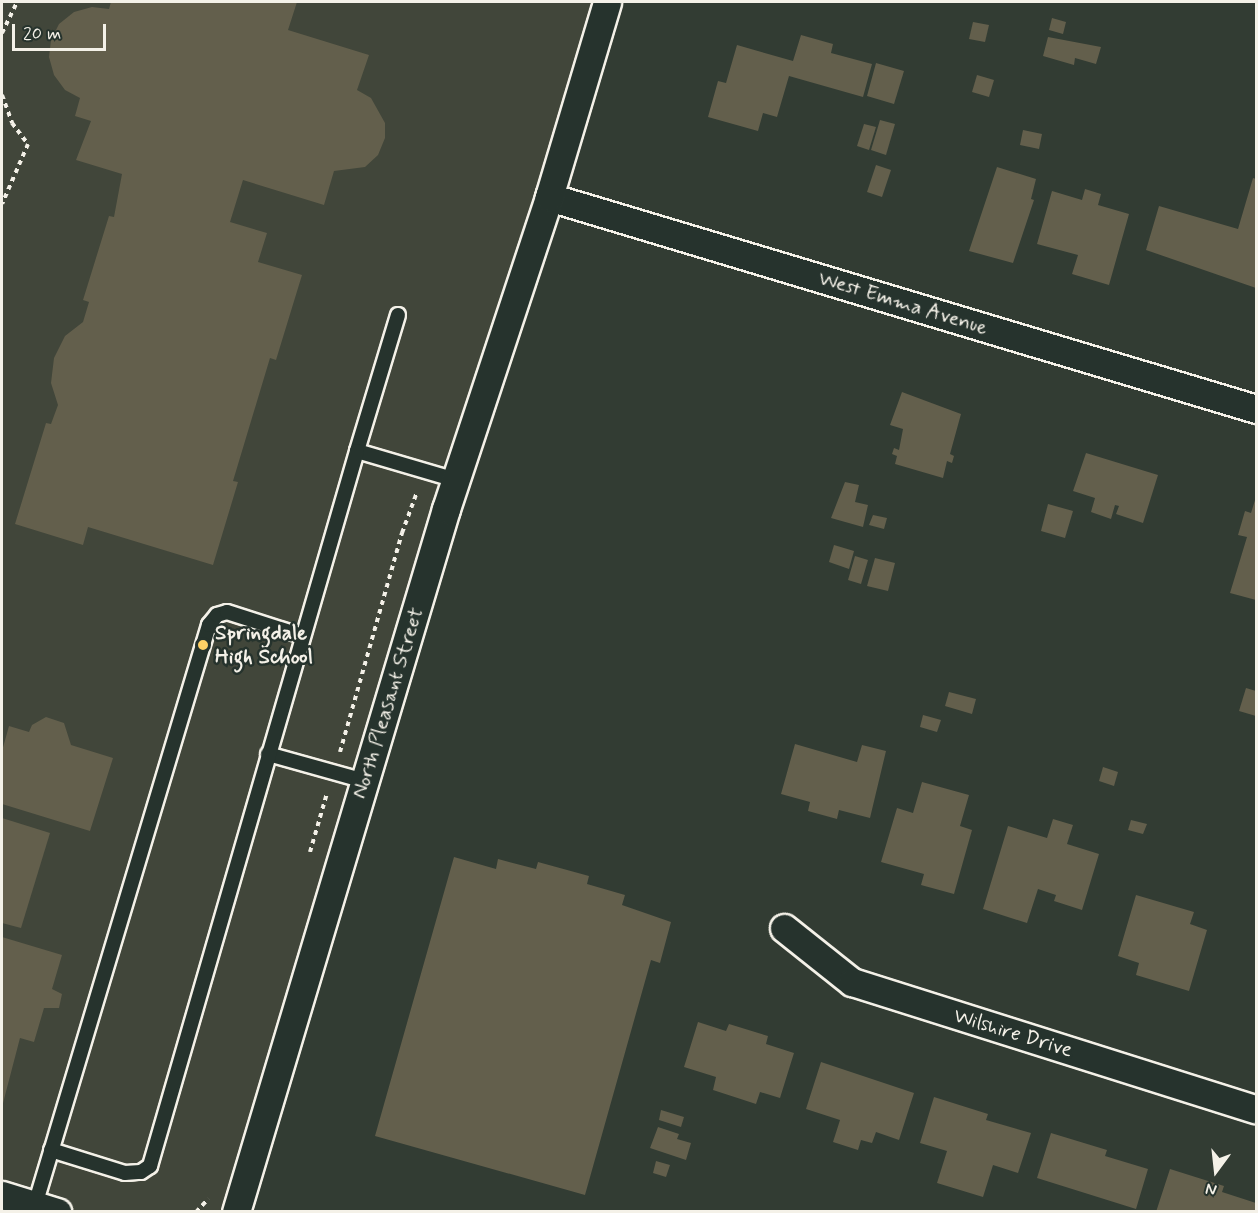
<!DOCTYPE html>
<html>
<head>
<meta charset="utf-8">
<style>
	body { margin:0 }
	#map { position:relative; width:1258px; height:1213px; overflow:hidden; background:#323c33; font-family:Mynerve,sans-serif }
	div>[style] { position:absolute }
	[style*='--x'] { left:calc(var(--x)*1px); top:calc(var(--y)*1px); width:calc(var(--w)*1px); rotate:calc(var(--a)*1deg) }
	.built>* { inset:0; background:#41463a }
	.building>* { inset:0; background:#635f4c }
	.path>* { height:4px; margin-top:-2px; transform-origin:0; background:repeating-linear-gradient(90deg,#f4f1e8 0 4.5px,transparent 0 9px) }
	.roads { filter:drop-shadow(2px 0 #f4f1e8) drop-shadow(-2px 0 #f4f1e8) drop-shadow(0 2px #f4f1e8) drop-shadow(0 -2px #f4f1e8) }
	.service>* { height:14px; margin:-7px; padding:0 7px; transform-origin:7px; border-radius:7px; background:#26332d }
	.minor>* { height:27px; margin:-13.5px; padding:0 13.5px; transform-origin:13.5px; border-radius:13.5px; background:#26332d }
	.dots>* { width:16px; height:16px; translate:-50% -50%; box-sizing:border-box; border:3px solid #26332d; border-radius:50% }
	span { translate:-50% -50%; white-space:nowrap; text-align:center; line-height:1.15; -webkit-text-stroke:5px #26332d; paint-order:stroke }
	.street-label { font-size:21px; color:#f4f1e8 }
	.poi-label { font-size:21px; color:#f4f1e8; font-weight:700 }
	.left { translate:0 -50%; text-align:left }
	.frame { position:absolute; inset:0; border:3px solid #f4f1e8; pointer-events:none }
	.north { position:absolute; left:1186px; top:1141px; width:60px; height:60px; -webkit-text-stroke:4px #26332d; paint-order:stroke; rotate:195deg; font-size:16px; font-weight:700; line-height:24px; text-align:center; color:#f4f1e8 }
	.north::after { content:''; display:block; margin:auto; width:21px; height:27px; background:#f4f1e8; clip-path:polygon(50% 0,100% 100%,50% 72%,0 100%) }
	.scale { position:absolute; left:12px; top:24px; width:94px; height:27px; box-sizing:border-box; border:3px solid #f4f1e8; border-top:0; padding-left:8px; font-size:18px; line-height:21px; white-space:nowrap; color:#f4f1e8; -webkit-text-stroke:4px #26332d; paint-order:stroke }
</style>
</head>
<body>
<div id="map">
	<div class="built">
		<i style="clip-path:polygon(2px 2px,607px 2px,236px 1211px,57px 1211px,2px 1195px)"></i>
	</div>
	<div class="building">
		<i style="clip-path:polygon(111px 2px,297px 2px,288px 30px,369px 55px,357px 90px,371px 98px,385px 123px,385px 138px,378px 155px,365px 167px,334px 171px,324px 205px,243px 180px,230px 222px,267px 233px,258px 262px,302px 275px,276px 360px,270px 358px,233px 481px,238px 482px,213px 565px,88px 527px,83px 545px,15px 524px,46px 423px,51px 424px,58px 405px,51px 383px,54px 358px,65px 336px,83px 322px,89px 302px,83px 300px,109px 216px,114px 217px,122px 174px,76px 160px,91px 121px,75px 116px,80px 98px,65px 90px,54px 75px,49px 57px,51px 40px,59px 24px,74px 12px,92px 7px,109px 9px)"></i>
		<i style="clip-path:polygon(1052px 18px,1066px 22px,1063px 34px,1049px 30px)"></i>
		<i style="clip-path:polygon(973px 22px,989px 25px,985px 42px,969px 39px)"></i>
		<i style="clip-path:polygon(801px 35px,833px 44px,831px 53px,872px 64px,863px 97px,789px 76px,777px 117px,763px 113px,758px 131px,708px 117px,718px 81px,726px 83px,737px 45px,793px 61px)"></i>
		<i style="clip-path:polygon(1048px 37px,1101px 47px,1096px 64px,1075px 58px,1074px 65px,1043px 56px)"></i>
		<i style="clip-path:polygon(876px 63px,904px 71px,894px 104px,867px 96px)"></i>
		<i style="clip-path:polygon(977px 75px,994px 80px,989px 97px,972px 92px)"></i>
		<i style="clip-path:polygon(880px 120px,895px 124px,886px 155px,871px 150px)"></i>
		<i style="clip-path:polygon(864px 124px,876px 127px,869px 150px,857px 146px)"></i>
		<i style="clip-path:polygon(1023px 130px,1042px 134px,1039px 149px,1020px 145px)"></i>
		<i style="clip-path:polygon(876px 165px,891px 170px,882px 197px,867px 192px)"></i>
		<i style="clip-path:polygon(997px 167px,1036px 179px,1031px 199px,1034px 200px,1013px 263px,969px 251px)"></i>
		<i style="clip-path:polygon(1253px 178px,1256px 179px,1256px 288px,1146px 250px,1159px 206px,1238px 229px)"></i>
		<i style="clip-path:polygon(1085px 189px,1101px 194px,1098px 205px,1129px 214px,1109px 285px,1072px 274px,1078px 255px,1037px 244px,1052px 191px,1082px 200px)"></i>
		<i style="clip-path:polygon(902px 392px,961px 414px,950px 454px,954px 456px,952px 463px,947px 461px,943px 478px,895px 464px,897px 456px,892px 454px,894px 448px,899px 450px,903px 429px,890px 425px)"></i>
		<i style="clip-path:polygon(1086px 453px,1158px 475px,1143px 523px,1116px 514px,1119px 506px,1115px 505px,1111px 519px,1091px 512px,1095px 498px,1073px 491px)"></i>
		<i style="clip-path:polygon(845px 482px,859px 485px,855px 502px,868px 505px,863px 527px,831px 518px)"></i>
		<i style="clip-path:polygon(1256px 497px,1256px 600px,1230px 593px,1247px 537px,1238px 535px,1245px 511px,1251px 513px)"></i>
		<i style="clip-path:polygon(1048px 504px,1073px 511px,1065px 538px,1041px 531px)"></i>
		<i style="clip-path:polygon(873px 515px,887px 518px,884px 529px,869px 525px)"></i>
		<i style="clip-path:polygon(834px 545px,854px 551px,849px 569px,829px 562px)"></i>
		<i style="clip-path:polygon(855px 556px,868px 560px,861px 584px,848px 580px)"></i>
		<i style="clip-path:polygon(875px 558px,895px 563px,888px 591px,867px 586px)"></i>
		<i style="clip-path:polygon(1246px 688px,1256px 691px,1256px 716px,1239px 711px)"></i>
		<i style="clip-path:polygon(949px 692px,976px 699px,972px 714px,945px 706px)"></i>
		<i style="clip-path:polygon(923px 715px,941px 720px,937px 732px,920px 727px)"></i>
		<i style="clip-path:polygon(46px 717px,64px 723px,71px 745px,113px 758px,90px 831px,2px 804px,2px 751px,9px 726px,29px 732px,32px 725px)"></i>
		<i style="clip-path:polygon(795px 744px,857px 762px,862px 745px,886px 751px,870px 818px,839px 810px,837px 819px,808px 811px,810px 802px,781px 794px)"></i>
		<i style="clip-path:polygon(1103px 767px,1118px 772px,1114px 786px,1099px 781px)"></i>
		<i style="clip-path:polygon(922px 782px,969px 795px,960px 826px,972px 830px,954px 894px,921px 885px,924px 874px,881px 862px,897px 808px,913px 813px)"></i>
		<i style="clip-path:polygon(2px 818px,50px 833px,21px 928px,2px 923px)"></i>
		<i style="clip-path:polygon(1053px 819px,1073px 825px,1067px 844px,1099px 854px,1082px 910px,1054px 901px,1056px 895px,1038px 889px,1027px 923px,983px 909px,1008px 826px,1047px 838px)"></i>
		<i style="clip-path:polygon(1131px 820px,1147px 824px,1143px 834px,1128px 830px)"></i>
		<i style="clip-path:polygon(454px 857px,496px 869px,498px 859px,536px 869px,538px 862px,589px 876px,587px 884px,625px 895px,622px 905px,671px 922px,660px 963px,651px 960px,585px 1195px,375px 1136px)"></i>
		<i style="clip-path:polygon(1136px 895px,1194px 912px,1190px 924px,1207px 930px,1189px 991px,1136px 975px,1139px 963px,1118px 956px)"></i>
		<i style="clip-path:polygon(2px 937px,62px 955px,52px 989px,62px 994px,59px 1008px,44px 1008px,34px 1042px,20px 1038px,2px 1107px)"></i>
		<i style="clip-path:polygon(698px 1022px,726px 1031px,729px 1024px,768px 1036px,766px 1044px,794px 1053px,780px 1098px,760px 1092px,756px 1104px,713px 1090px,716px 1077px,684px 1067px)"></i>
		<i style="clip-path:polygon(821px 1062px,914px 1093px,899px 1140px,876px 1132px,872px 1143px,861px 1140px,858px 1150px,833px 1142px,840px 1120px,806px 1109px)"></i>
		<i style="clip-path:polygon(934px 1097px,988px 1114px,986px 1120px,1031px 1133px,1018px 1173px,993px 1165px,983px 1197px,937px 1183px,947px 1151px,920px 1143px)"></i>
		<i style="clip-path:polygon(661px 1110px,684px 1117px,681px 1127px,659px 1120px)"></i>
		<i style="clip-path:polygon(658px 1127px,679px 1134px,677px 1139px,691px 1143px,686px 1160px,650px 1148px)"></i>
		<i style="clip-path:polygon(1051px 1133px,1107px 1150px,1105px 1156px,1148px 1169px,1136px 1209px,1037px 1178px)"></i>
		<i style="clip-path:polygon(656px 1161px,670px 1165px,666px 1177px,653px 1173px)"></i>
		<i style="clip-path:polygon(1170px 1169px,1224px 1186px,1222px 1192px,1256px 1203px,1256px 1212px,1156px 1212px)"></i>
	</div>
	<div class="path">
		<i style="--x:2;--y:33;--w:34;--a:-64"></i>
		<i style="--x:2;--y:95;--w:30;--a:70"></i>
		<i style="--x:12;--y:123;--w:26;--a:53"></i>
		<i style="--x:28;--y:144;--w:65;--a:113.4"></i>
		<i style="--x:340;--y:752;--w:228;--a:-74.2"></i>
		<i style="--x:402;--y:533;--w:44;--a:-69.9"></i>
		<i style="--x:310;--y:852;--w:61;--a:-73.9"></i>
		<i style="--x:196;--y:1212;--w:18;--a:-47"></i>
	</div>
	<div class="roads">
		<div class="service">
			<i style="--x:398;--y:315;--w:142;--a:106.8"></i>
			<i style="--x:357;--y:451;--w:103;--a:16.3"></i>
			<i style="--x:268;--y:754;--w:101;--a:15.6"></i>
			<i style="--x:51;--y:1150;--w:77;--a:17.3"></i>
			<i style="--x:125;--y:1173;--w:16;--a:-4"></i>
			<i style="--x:141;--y:1172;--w:11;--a:-34"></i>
			<i style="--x:150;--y:1166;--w:744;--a:-73.85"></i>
			<i style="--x:35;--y:1205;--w:606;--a:-73.3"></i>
			<i style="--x:209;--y:625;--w:13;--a:-51"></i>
			<i style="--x:217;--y:615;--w:10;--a:-17"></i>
			<i style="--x:227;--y:612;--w:79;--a:17.7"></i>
		</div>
		<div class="minor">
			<i style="--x:549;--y:197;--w:738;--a:16.69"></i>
			<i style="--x:784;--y:928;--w:87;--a:38.5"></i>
			<i style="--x:852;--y:982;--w:423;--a:17.5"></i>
			<i style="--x:2;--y:1195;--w:58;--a:17.2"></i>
			<i style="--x:236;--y:1212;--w:734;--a:-73.37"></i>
			<i style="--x:446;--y:509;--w:329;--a:-71.7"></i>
			<i style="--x:549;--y:197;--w:203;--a:-73.4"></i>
		</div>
	</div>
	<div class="dots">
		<i style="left:203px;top:645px;background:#ffd166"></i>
	</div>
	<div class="street-label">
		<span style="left:903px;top:303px;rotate:17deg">West Emma Avenue</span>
		<span style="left:388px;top:703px;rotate:-73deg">North Pleasant Street</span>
		<span style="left:1013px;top:1033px;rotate:17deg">Wilshire Drive</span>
	</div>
	<div class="poi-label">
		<span class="left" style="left:215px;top:645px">Springdale<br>High School</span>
	</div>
	<div class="frame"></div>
	<div class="north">N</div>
	<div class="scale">20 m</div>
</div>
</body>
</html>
